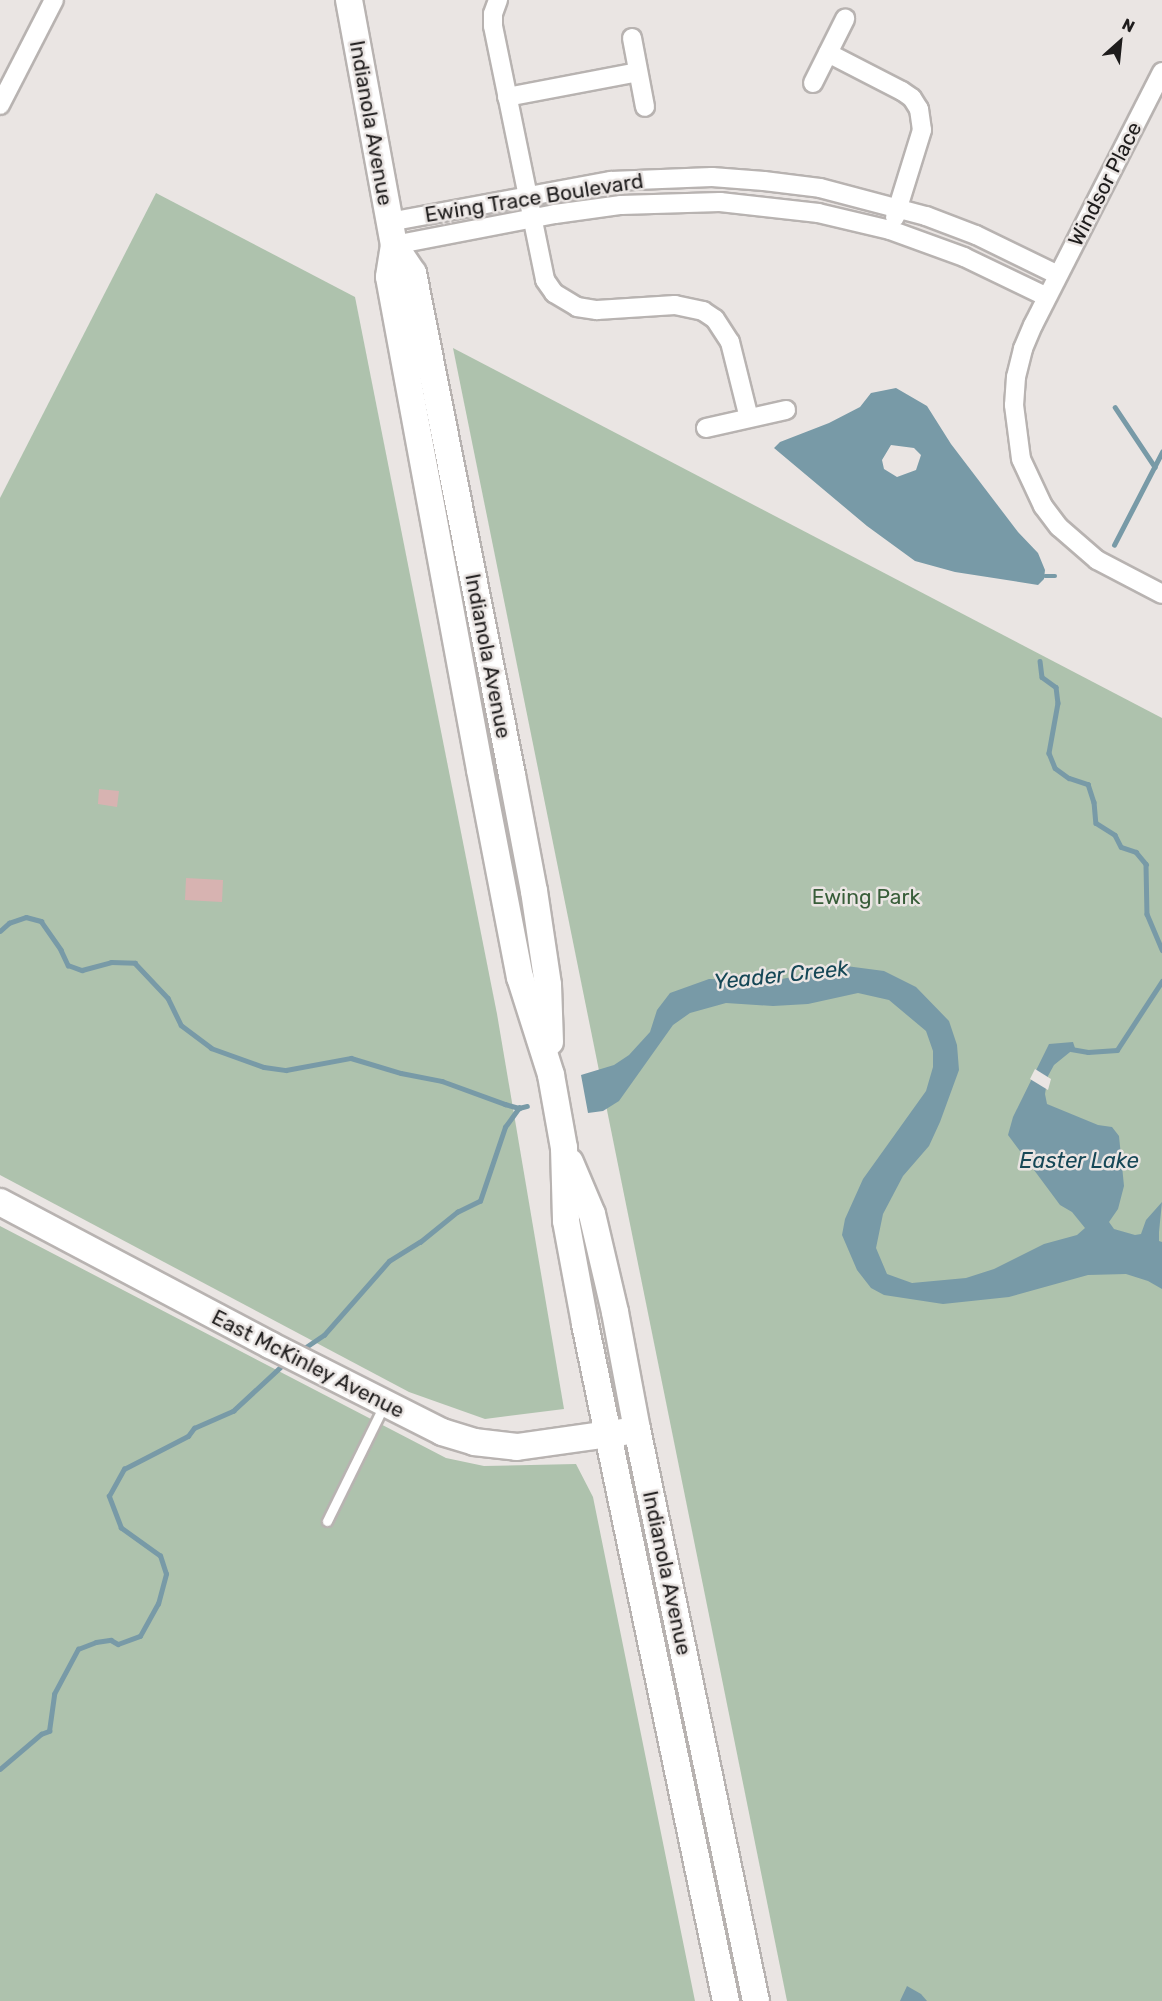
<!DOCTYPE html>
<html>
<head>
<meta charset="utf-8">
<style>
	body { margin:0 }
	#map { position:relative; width:1162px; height:2001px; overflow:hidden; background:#eae5e3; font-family:Rubik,sans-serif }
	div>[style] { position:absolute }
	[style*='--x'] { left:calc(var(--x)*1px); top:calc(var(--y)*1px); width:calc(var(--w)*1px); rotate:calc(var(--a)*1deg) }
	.green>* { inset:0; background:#aec2ad }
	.water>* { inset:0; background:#789aa7 }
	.pier>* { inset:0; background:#eae5e3 }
	.stream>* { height:4.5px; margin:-2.25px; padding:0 2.25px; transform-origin:2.25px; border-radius:2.25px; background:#789aa7 }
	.building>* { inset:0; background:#d7b3b1 }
	.roads { filter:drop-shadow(2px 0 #b8b3b1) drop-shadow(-2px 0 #b8b3b1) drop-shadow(0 2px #b8b3b1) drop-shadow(0 -2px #b8b3b1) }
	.service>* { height:9px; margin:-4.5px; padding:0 4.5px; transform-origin:4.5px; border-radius:4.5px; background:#fff }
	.minor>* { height:18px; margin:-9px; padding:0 9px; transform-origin:9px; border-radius:9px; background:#fff }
	.secondary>* { height:26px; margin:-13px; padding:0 13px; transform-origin:13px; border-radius:13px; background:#fff }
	span { translate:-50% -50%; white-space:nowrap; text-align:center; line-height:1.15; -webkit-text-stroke:5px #eae5e3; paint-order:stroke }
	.street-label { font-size:21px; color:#1e1c1c }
	.park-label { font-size:21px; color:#385d39 }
	.water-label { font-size:22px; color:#154756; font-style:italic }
	.north { position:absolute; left:1090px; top:12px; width:60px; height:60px; -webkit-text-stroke:4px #eae5e3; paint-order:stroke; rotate:27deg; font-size:16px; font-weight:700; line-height:24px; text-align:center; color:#1e1c1c }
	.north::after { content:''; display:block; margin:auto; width:21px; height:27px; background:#1e1c1c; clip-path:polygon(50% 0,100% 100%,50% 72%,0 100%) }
</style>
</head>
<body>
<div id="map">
	<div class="green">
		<i style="clip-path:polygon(156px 193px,355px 297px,497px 1014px,564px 1409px,485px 1419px,409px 1392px,0 1175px,0 498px)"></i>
		<i style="clip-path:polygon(453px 348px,1162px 718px,1162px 2001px,787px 2001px)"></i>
		<i style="clip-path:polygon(0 1226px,446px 1458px,484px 1466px,576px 1464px,593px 1497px,695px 2001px,0 2001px)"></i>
	</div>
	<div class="water">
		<i style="clip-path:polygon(evenodd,896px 388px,927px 406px,951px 444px,1018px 532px,1038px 553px,1045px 570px,1044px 579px,1038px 585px,955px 572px,915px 561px,867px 526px,774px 448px,780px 442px,829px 423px,860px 407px,871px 393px,896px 388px,891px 445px,914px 448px,921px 455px,916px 470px,897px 477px,884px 469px,882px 460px,891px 445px)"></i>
		<i style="clip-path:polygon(846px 966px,884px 971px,916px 987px,949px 1021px,957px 1045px,959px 1070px,940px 1122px,929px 1146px,903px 1176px,883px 1214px,876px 1248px,887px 1274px,912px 1283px,966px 1278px,994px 1269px,1044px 1244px,1077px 1235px,1085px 1228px,1072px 1212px,1060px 1205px,1008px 1135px,1013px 1117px,1049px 1044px,1073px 1042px,1075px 1048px,1054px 1065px,1048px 1076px,1045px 1094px,1047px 1104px,1098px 1125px,1112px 1127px,1119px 1136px,1124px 1186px,1118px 1209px,1109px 1222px,1114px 1229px,1135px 1235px,1141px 1234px,1146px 1220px,1162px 1202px,1159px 1232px,1159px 1241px,1162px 1242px,1162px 1289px,1148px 1281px,1126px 1274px,1088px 1275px,1009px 1297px,943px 1304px,884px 1295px,871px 1288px,857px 1270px,842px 1235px,845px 1219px,863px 1179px,926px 1091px,933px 1067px,933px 1051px,926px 1031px,889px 1000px,858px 993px,808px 1004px,773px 1006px,726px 1003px,690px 1013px,673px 1025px,619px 1101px,603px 1111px,588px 1113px,581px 1075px,614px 1065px,629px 1055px,650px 1032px,657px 1010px,670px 993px,709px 979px,772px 981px)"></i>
		<i style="clip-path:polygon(907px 1986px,921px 1994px,927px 2001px,900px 2001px)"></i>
	</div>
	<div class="pier">
		<i style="clip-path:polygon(1035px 1069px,1051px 1079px,1048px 1090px,1030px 1079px)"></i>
	</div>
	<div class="stream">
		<i style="--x:1115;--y:407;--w:72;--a:56.3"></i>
		<i style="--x:1114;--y:545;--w:105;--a:-62.7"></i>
		<i style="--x:1045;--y:576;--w:10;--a:0"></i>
		<i style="--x:1040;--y:661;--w:16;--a:83"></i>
		<i style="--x:1042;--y:677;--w:17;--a:36"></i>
		<i style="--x:1056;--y:687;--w:16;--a:83"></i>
		<i style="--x:1058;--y:703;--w:51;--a:100.2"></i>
		<i style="--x:1049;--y:753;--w:16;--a:68"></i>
		<i style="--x:1055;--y:768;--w:17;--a:36"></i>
		<i style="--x:1069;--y:778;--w:20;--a:18"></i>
		<i style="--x:1088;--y:784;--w:19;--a:72"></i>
		<i style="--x:1094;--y:802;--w:21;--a:85"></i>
		<i style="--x:1096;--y:823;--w:22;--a:32"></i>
		<i style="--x:1115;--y:835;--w:13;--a:63"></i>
		<i style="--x:1121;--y:847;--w:16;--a:18"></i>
		<i style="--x:1136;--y:852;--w:16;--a:50"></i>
		<i style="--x:1146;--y:864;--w:50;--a:88.9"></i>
		<i style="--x:1147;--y:914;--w:39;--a:67"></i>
		<i style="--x:0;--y:931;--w:12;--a:-42"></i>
		<i style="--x:9;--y:923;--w:18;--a:-19"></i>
		<i style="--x:26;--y:917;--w:16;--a:15"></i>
		<i style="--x:41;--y:921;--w:35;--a:55"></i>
		<i style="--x:61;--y:950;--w:17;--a:65"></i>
		<i style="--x:68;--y:965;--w:15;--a:20"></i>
		<i style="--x:82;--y:970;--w:30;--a:-15"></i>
		<i style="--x:111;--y:962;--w:24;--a:2"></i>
		<i style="--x:135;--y:963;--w:48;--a:46.7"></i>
		<i style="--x:168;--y:998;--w:30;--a:64"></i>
		<i style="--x:181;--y:1025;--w:38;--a:37"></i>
		<i style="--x:211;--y:1048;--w:56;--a:19.7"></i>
		<i style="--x:264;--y:1067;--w:22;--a:8"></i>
		<i style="--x:286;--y:1070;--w:66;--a:-10.5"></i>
		<i style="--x:351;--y:1058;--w:52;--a:16.7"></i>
		<i style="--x:401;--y:1073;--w:42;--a:11"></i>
		<i style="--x:442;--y:1081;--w:67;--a:20.1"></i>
		<i style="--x:505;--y:1104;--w:15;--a:16"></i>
		<i style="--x:519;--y:1108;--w:8;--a:-14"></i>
		<i style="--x:1071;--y:1049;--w:17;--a:10"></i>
		<i style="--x:1088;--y:1052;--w:29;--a:-4"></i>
		<i style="--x:1117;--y:1050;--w:82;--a:-56.9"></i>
		<i style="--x:300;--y:1351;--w:29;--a:-34"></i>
		<i style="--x:324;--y:1335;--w:98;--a:-48.7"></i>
		<i style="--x:389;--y:1261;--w:36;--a:-32"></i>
		<i style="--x:420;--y:1242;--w:48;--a:-39"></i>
		<i style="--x:457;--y:1212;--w:25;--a:-26"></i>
		<i style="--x:480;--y:1201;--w:78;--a:-71.3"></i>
		<i style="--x:505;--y:1127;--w:24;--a:-54"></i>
		<i style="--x:0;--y:1769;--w:54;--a:-40.5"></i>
		<i style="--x:41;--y:1734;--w:9;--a:-21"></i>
		<i style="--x:49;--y:1731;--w:37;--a:-82"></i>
		<i style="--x:54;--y:1694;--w:51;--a:-61.9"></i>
		<i style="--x:78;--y:1649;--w:19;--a:-21"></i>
		<i style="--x:96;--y:1642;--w:15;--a:-8"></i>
		<i style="--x:111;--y:1640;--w:8;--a:30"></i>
		<i style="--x:118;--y:1644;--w:23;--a:-20"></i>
		<i style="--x:140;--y:1636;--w:37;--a:-61"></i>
		<i style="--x:158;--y:1604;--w:31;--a:-75"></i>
		<i style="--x:166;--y:1574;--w:19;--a:-108"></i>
		<i style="--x:160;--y:1556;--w:48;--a:-144.3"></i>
		<i style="--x:121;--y:1528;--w:34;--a:-111"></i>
		<i style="--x:109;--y:1496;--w:31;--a:-61"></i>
		<i style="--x:124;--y:1469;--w:72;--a:-27.3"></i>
		<i style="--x:188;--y:1436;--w:10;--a:-53"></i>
		<i style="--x:194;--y:1428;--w:43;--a:-23.6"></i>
		<i style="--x:233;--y:1411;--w:72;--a:-42.8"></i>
	</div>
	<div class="building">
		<i style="clip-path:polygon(99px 789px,119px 791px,117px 807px,98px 804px)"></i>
		<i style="clip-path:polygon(186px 878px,223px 880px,222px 902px,185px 900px)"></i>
	</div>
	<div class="roads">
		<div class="service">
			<i style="--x:327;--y:1521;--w:129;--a:-63.8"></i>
		</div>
		<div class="minor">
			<i style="--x:498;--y:0;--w:15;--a:110"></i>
			<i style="--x:493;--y:14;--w:12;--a:90"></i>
			<i style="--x:493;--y:26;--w:259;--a:78.4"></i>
			<i style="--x:545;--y:280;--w:16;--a:55"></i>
			<i style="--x:554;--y:293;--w:27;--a:31"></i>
			<i style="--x:577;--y:307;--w:20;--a:9"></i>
			<i style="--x:597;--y:310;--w:78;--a:-3.7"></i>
			<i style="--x:675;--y:305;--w:29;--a:12"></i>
			<i style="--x:703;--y:311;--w:14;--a:34"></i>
			<i style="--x:715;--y:319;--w:27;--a:57"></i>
			<i style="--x:730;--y:342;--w:78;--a:76"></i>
			<i style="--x:632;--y:38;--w:70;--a:79.3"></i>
			<i style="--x:828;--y:53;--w:83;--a:27.2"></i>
			<i style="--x:902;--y:91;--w:12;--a:35"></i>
			<i style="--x:912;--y:98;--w:13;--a:58"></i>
			<i style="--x:919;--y:109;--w:21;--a:82"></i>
			<i style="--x:922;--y:130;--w:91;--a:107.2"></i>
			<i style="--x:1162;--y:72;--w:284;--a:117"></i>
			<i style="--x:1033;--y:325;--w:26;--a:113"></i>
			<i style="--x:1023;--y:349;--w:29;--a:104"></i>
			<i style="--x:1016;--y:377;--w:28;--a:94"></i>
			<i style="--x:1014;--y:405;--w:54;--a:82.6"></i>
			<i style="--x:1021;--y:459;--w:52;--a:64.9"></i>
			<i style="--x:1043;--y:506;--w:26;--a:53"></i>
			<i style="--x:1059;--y:527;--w:50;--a:41"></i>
			<i style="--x:1097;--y:560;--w:73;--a:27.6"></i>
			<i style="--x:813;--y:83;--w:72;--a:-63.4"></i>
			<i style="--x:507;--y:97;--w:133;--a:-10.8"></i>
			<i style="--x:0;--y:105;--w:118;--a:-62.8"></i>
			<i style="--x:389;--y:222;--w:226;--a:-10.5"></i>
			<i style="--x:611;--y:181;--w:101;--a:-2.3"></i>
			<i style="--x:712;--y:177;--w:52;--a:4.4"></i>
			<i style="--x:764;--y:181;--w:56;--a:7.1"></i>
			<i style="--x:820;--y:188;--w:110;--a:14.8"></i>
			<i style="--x:926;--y:216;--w:53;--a:20.8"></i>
			<i style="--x:976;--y:235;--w:91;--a:26"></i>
			<i style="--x:394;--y:245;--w:164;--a:-10.9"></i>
			<i style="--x:555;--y:214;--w:67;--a:-7.8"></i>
			<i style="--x:621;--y:205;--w:99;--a:-1.7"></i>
			<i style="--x:720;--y:202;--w:99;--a:6.4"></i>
			<i style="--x:818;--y:213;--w:74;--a:13.3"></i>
			<i style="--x:890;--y:230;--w:79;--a:20"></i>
			<i style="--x:964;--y:257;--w:92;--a:25.7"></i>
			<i style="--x:706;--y:428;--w:82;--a:-12.7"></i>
		</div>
		<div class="secondary">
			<i style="--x:349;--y:0;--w:249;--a:79.6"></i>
			<i style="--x:394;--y:245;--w:32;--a:99"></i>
			<i style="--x:389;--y:277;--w:501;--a:79.54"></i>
			<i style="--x:480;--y:770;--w:211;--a:79.1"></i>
			<i style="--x:520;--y:977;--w:103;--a:72.4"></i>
			<i style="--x:551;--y:1075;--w:74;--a:79.9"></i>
			<i style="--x:564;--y:1148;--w:73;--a:88.4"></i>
			<i style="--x:566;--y:1221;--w:105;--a:79.5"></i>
			<i style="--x:585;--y:1324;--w:692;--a:78.24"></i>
			<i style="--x:394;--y:245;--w:34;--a:56"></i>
			<i style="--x:413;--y:273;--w:512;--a:78.84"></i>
			<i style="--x:512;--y:775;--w:118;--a:79.3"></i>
			<i style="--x:534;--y:891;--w:95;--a:81.5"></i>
			<i style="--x:548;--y:985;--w:57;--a:88"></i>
			<i style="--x:570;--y:1162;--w:56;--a:67.1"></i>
			<i style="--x:592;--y:1214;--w:101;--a:76.8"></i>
			<i style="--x:615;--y:1312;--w:119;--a:79.4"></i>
			<i style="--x:637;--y:1429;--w:584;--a:78.25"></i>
			<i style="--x:0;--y:1202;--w:306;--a:27.9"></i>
			<i style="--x:270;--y:1345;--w:193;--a:26.8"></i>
			<i style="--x:442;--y:1432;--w:34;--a:17"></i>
			<i style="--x:474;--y:1442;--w:43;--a:6.6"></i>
			<i style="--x:517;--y:1447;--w:108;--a:-8"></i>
		</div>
	</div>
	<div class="street-label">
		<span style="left:371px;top:123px;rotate:80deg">Indianola Avenue</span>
		<span style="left:1105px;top:184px;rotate:-63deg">Windsor Place</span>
		<span style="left:534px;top:198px;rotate:-9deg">Ewing Trace Boulevard</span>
		<span style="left:488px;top:656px;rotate:79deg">Indianola Avenue</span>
		<span style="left:308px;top:1364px;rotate:27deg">East McKinley Avenue</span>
		<span style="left:667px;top:1573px;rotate:78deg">Indianola Avenue</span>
	</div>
	<div class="park-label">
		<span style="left:866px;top:897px">Ewing Park</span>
	</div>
	<div class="water-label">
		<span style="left:781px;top:975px;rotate:-6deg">Yeader Creek</span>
		<span style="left:1079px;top:1161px">Easter Lake</span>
	</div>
	<div class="north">N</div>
</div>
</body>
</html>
